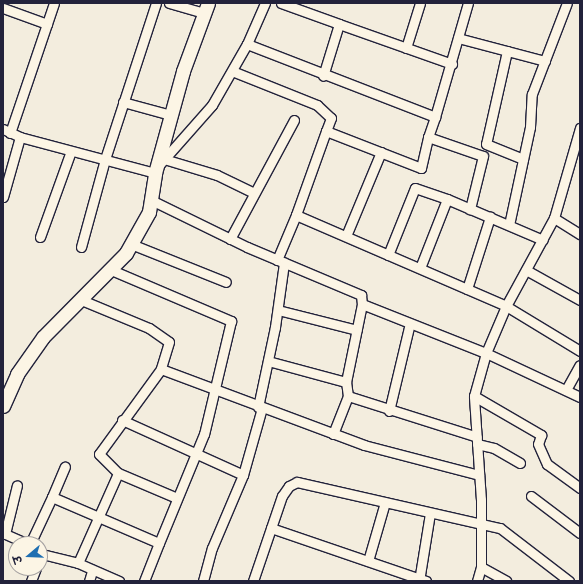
<!DOCTYPE html>
<html>
<head>
<meta charset="utf-8">
<style>
	body { margin:0 }
	#map { position:relative; width:583px; height:584px; overflow:hidden; background:#f3edde; font-family:Mali,"Playpen Sans Deva",sans-serif }
	div>[style] { position:absolute }
	[style*='--x'] { left:calc(var(--x)*1px); top:calc(var(--y)*1px); width:calc(var(--w)*1px); rotate:calc(var(--a)*1deg) }
	.roads { filter:drop-shadow(1px 0 #22223b) drop-shadow(-1px 0 #22223b) drop-shadow(0 1px #22223b) drop-shadow(0 -1px #22223b) }
	.street>* { height:9px; margin:-4.5px; padding:0 4.5px; transform-origin:4.5px; border-radius:4.5px; background:#fcf5e5 }
	.secondary>* { height:13px; margin:-6.5px; padding:0 6.5px; transform-origin:6.5px; border-radius:6.5px; background:#fcf5e5 }
	span { translate:-50% -50%; white-space:nowrap; text-align:center; line-height:1.15; -webkit-text-stroke:3px #fcf5e5; paint-order:stroke }
	.frame { position:absolute; inset:0; border:4px solid #22223b; pointer-events:none }
	.north { position:absolute; left:8px; top:536px; width:40px; height:40px; box-sizing:border-box; background:#fcf5e5; border:1px solid #a5a1a1; border-radius:50%; rotate:251deg; font-size:11px; font-weight:700; line-height:16px; text-align:center; color:#22223b }
	.north::after { content:''; display:block; margin:auto; width:14px; height:18px; background:#1f6fb2; clip-path:polygon(50% 0,100% 100%,50% 72%,0 100%) }
</style>
</head>
<body>
<div id="map">
	<div class="roads">
		<div class="street">
			<i style="--x:169;--y:3;--w:37;--a:16"></i>
			<i style="--x:281;--y:3;--w:62;--a:19.9"></i>
			<i style="--x:339;--y:24;--w:54;--a:107.1"></i>
			<i style="--x:3;--y:8;--w:47;--a:20"></i>
			<i style="--x:339;--y:24;--w:120;--a:19.5"></i>
			<i style="--x:458;--y:38;--w:90;--a:14.8"></i>
			<i style="--x:247;--y:44;--w:202;--a:21.2"></i>
			<i style="--x:435;--y:117;--w:119;--a:-73.9"></i>
			<i style="--x:406;--y:48;--w:47;--a:-72.7"></i>
			<i style="--x:507;--y:51;--w:95;--a:102.7"></i>
			<i style="--x:486;--y:144;--w:40;--a:22"></i>
			<i style="--x:232;--y:71;--w:92;--a:21.8"></i>
			<i style="--x:317;--y:105;--w:19;--a:43"></i>
			<i style="--x:331;--y:118;--w:14;--a:111"></i>
			<i style="--x:326;--y:131;--w:102;--a:21.3"></i>
			<i style="--x:421;--y:168;--w:32;--a:-77"></i>
			<i style="--x:123;--y:102;--w:50;--a:15.2"></i>
			<i style="--x:435;--y:117;--w:21;--a:109"></i>
			<i style="--x:428;--y:137;--w:58;--a:19.1"></i>
			<i style="--x:483;--y:156;--w:55;--a:103.8"></i>
			<i style="--x:3;--y:129;--w:19;--a:25"></i>
			<i style="--x:20;--y:137;--w:140;--a:14.9"></i>
			<i style="--x:326;--y:131;--w:89;--a:109.7"></i>
			<i style="--x:296;--y:215;--w:229;--a:23.4"></i>
			<i style="--x:506;--y:306;--w:100;--a:-61.4"></i>
			<i style="--x:554;--y:218;--w:94;--a:-73.9"></i>
			<i style="--x:10;--y:133;--w:137;--a:-71.3"></i>
			<i style="--x:164;--y:159;--w:55;--a:16.8"></i>
			<i style="--x:217;--y:175;--w:41;--a:25.9"></i>
			<i style="--x:159;--y:165;--w:80;--a:-48.5"></i>
			<i style="--x:212;--y:105;--w:70;--a:-60.2"></i>
			<i style="--x:247;--y:44;--w:45;--a:-66.3"></i>
			<i style="--x:3;--y:197;--w:62;--a:-74.2"></i>
			<i style="--x:151;--y:200;--w:107;--a:26.1"></i>
			<i style="--x:247;--y:247;--w:124;--a:22.8"></i>
			<i style="--x:361;--y:295;--w:9;--a:84"></i>
			<i style="--x:362;--y:304;--w:133;--a:21.6"></i>
			<i style="--x:486;--y:353;--w:51;--a:-66.9"></i>
			<i style="--x:506;--y:306;--w:87;--a:31.3"></i>
			<i style="--x:554;--y:218;--w:31;--a:32"></i>
			<i style="--x:509;--y:225;--w:100;--a:-77.9"></i>
			<i style="--x:530;--y:127;--w:33;--a:-87"></i>
			<i style="--x:532;--y:94;--w:97;--a:-69"></i>
			<i style="--x:346;--y:236;--w:91;--a:-67.4"></i>
			<i style="--x:40;--y:237;--w:91;--a:-70.2"></i>
			<i style="--x:230;--y:239;--w:135;--a:-61.7"></i>
			<i style="--x:131;--y:244;--w:102;--a:21.8"></i>
			<i style="--x:81;--y:247;--w:91;--a:-74.7"></i>
			<i style="--x:105;--y:159;--w:164;--a:-71.9"></i>
			<i style="--x:388;--y:255;--w:72;--a:-68.1"></i>
			<i style="--x:415;--y:188;--w:34;--a:19"></i>
			<i style="--x:277;--y:260;--w:49;--a:-67.1"></i>
			<i style="--x:420;--y:268;--w:74;--a:-68.6"></i>
			<i style="--x:447;--y:199;--w:104;--a:23.1"></i>
			<i style="--x:109;--y:269;--w:133;--a:23.1"></i>
			<i style="--x:231;--y:321;--w:116;--a:103.4"></i>
			<i style="--x:204;--y:434;--w:118;--a:112.4"></i>
			<i style="--x:526;--y:270;--w:62;--a:29.1"></i>
			<i style="--x:467;--y:289;--w:76;--a:-72.3"></i>
			<i style="--x:79;--y:299;--w:76;--a:22.5"></i>
			<i style="--x:149;--y:328;--w:24;--a:35"></i>
			<i style="--x:169;--y:342;--w:28;--a:107"></i>
			<i style="--x:161;--y:369;--w:105;--a:126.1"></i>
			<i style="--x:99;--y:454;--w:27;--a:45"></i>
			<i style="--x:118;--y:473;--w:64;--a:23"></i>
			<i style="--x:278;--y:310;--w:81;--a:14.2"></i>
			<i style="--x:268;--y:361;--w:81;--a:15.1"></i>
			<i style="--x:161;--y:369;--w:217;--a:20.5"></i>
			<i style="--x:364;--y:445;--w:119;--a:14.6"></i>
			<i style="--x:567;--y:388;--w:26;--a:-61"></i>
			<i style="--x:348;--y:396;--w:135;--a:17.6"></i>
			<i style="--x:474;--y:396;--w:78;--a:30.2"></i>
			<i style="--x:541;--y:435;--w:9;--a:108"></i>
			<i style="--x:538;--y:444;--w:22;--a:66"></i>
			<i style="--x:547;--y:464;--w:41;--a:36"></i>
			<i style="--x:258;--y:407;--w:82;--a:-78"></i>
			<i style="--x:275;--y:327;--w:65;--a:-82"></i>
			<i style="--x:389;--y:411;--w:90;--a:-76.6"></i>
			<i style="--x:122;--y:420;--w:133;--a:24.4"></i>
			<i style="--x:333;--y:434;--w:41;--a:-68.5"></i>
			<i style="--x:348;--y:396;--w:14;--a:-98"></i>
			<i style="--x:346;--y:382;--w:80;--a:-78.4"></i>
			<i style="--x:477;--y:444;--w:17;--a:13"></i>
			<i style="--x:494;--y:448;--w:30;--a:30"></i>
			<i style="--x:531;--y:496;--w:61;--a:37.1"></i>
			<i style="--x:52;--y:497;--w:33;--a:-67"></i>
			<i style="--x:271;--y:528;--w:164;--a:18.9"></i>
			<i style="--x:3;--y:533;--w:27;--a:24"></i>
			<i style="--x:5;--y:534;--w:50;--a:-76.2"></i>
			<i style="--x:30;--y:544;--w:52;--a:-64.9"></i>
			<i style="--x:52;--y:497;--w:116;--a:23.3"></i>
			<i style="--x:159;--y:543;--w:41;--a:111.5"></i>
			<i style="--x:42;--y:554;--w:37;--a:14"></i>
			<i style="--x:78;--y:563;--w:45;--a:23.7"></i>
			<i style="--x:368;--y:561;--w:61;--a:-73.9"></i>
			<i style="--x:78;--y:563;--w:98;--a:-66"></i>
			<i style="--x:481;--y:567;--w:29;--a:29"></i>
			<i style="--x:31;--y:581;--w:14;--a:-69"></i>
			<i style="--x:89;--y:581;--w:10;--a:-73"></i>
			<i style="--x:203;--y:581;--w:34;--a:-75"></i>
			<i style="--x:212;--y:548;--w:79;--a:-67"></i>
			<i style="--x:243;--y:475;--w:70;--a:-74.2"></i>
			<i style="--x:253;--y:581;--w:90;--a:-71.2"></i>
			<i style="--x:282;--y:496;--w:12;--a:-55"></i>
			<i style="--x:289;--y:486;--w:9;--a:-27"></i>
			<i style="--x:297;--y:482;--w:208;--a:12.8"></i>
			<i style="--x:500;--y:528;--w:87;--a:37.5"></i>
			<i style="--x:419;--y:581;--w:69;--a:-80.8"></i>
			<i style="--x:477;--y:581;--w:15;--a:-74"></i>
			<i style="--x:481;--y:567;--w:67;--a:-90"></i>
			<i style="--x:481;--y:500;--w:104;--a:-93.9"></i>
			<i style="--x:474;--y:396;--w:45;--a:-74.4"></i>
			<i style="--x:486;--y:353;--w:104;--a:25.1"></i>
		</div>
		<div class="secondary">
			<i style="--x:3;--y:406;--w:35;--a:-66"></i>
			<i style="--x:17;--y:374;--w:45;--a:-54.9"></i>
			<i style="--x:43;--y:337;--w:118;--a:-45.3"></i>
			<i style="--x:126;--y:253;--w:47;--a:-60.7"></i>
			<i style="--x:149;--y:212;--w:39;--a:-81"></i>
			<i style="--x:155;--y:173;--w:106;--a:-74.6"></i>
			<i style="--x:183;--y:71;--w:72;--a:-69.8"></i>
		</div>
	</div>
	<div class="frame"></div>
	<div class="north">उ</div>
</div>
</body>
</html>
